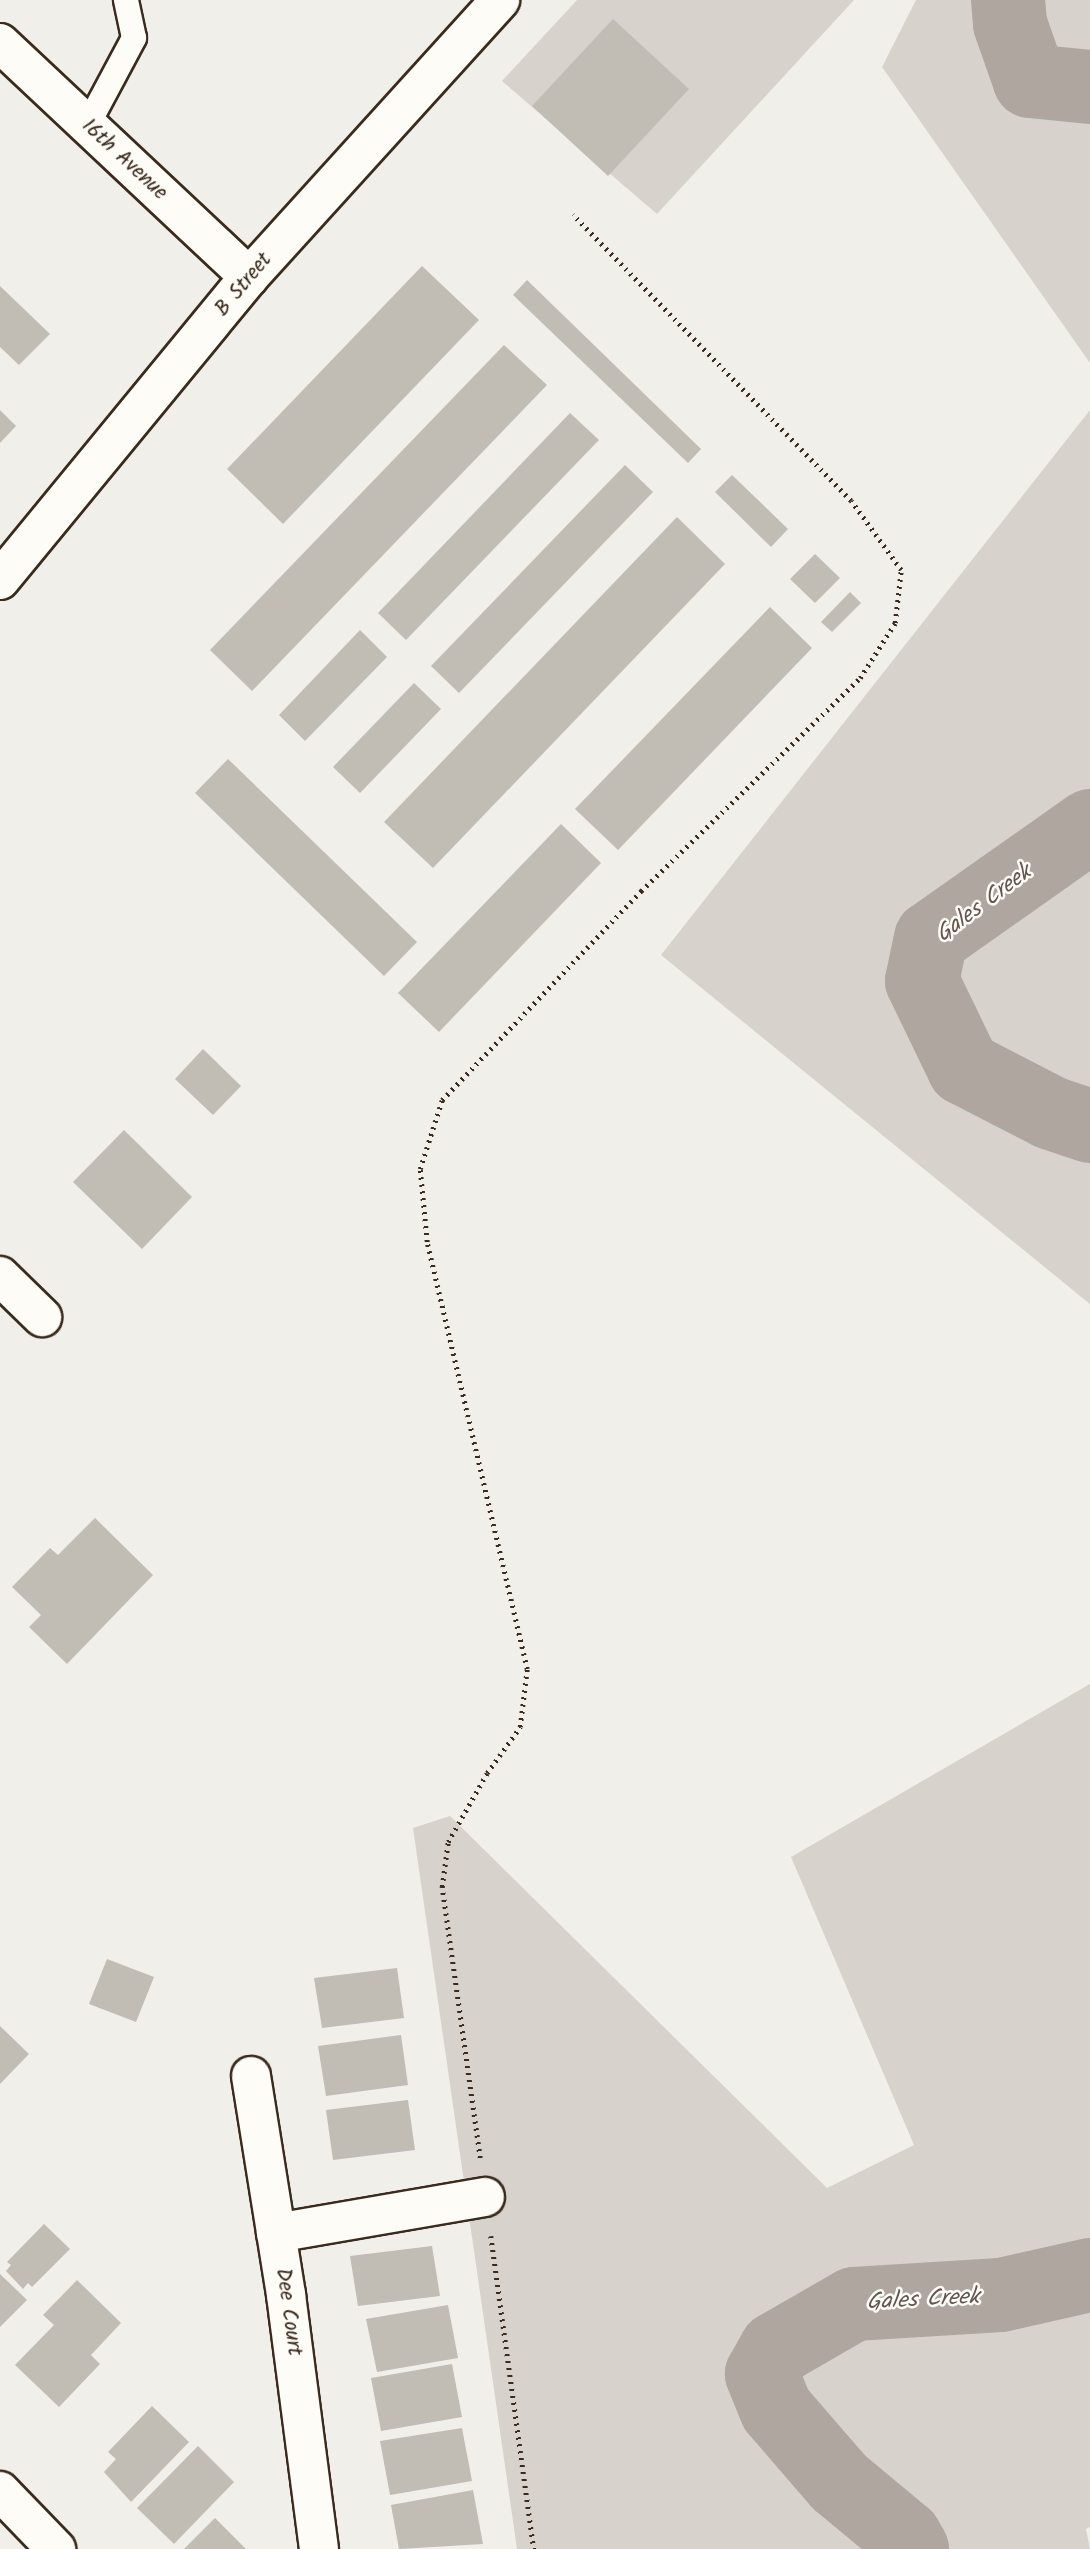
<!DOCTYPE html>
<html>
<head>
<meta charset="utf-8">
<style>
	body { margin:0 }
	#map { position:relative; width:1090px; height:2549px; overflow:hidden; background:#f1efea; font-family:Kalam,sans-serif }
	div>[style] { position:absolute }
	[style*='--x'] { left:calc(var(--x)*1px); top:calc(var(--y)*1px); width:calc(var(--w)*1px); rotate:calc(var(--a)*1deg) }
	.green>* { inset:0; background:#d7d2cc }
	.river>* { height:74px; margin:-37px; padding:0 37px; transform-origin:37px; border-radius:37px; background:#aea69f }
	.building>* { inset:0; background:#c1bcb4 }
	.path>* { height:4.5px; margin-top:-2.25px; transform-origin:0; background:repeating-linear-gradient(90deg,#3b2a1e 0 2px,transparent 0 7px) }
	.roads { filter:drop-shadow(2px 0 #3b2a1e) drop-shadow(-2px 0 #3b2a1e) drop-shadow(0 2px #3b2a1e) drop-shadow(0 -2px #3b2a1e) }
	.service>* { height:24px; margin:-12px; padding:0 12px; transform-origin:12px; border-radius:12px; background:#fdfcf7 }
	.minor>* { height:38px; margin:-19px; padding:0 19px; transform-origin:19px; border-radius:19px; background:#fdfcf7 }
	.primary>* { height:38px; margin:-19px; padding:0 19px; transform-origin:19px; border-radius:19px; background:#fdfcf7 }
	span { translate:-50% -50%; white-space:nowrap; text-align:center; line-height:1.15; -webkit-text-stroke:5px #fdfcf7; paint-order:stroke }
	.street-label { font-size:21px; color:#3b2a1e }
	.water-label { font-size:23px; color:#63554b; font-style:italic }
</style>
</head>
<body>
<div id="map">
	<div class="green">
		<i style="clip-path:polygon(577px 0,854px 0,657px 214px,502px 81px)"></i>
		<i style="clip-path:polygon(916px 0,1090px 0,1090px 363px,882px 67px)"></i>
		<i style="clip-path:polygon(1090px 410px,1090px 1304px,661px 955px)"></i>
		<i style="clip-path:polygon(1090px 1684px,1090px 2527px,1086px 2529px,1090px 2549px,517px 2549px,413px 1828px,450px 1816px,827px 2188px,914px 2145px,791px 1857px)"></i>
	</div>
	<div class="river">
		<i style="--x:1008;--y:0;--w:24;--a:85"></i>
		<i style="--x:1010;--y:24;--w:60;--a:70.7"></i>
		<i style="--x:1030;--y:81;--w:60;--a:5.7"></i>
		<i style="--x:1090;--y:826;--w:194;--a:144.8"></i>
		<i style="--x:931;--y:938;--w:44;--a:101.8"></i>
		<i style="--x:922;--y:981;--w:97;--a:64.2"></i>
		<i style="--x:964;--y:1068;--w:98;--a:27.3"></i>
		<i style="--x:1051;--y:1113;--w:41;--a:18.4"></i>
		<i style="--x:912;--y:2549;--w:14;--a:-120"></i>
		<i style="--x:905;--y:2537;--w:86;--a:-140.2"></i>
		<i style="--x:839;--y:2482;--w:96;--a:-130.8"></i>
		<i style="--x:776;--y:2409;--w:38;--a:-112"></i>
		<i style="--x:762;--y:2374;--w:29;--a:-61"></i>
		<i style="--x:776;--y:2349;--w:90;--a:-30"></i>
		<i style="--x:854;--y:2304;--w:147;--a:-3.5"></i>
		<i style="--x:1001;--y:2295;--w:91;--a:-12.7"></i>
	</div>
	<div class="building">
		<i style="clip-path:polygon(613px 19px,689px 89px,608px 176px,532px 106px)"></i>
		<i style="clip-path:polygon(422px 266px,479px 320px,283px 524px,227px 469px)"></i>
		<i style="clip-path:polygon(527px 280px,701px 449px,688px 463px,513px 295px)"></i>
		<i style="clip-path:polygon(0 286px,50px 334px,19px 365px,0 347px)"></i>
		<i style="clip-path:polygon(504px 345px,547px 385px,252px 691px,210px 650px)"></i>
		<i style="clip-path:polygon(0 410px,16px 426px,0 443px)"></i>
		<i style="clip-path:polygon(570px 413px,599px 440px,406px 640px,378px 613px)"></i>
		<i style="clip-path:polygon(625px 465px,653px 492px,459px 693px,431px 666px)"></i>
		<i style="clip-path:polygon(732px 475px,788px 529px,771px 547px,715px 492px)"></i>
		<i style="clip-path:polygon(677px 517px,725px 564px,433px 868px,384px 822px)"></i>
		<i style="clip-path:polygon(815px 554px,840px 578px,815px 603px,790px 579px)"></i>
		<i style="clip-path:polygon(850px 592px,861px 603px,832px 632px,821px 622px)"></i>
		<i style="clip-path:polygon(770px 607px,812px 648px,618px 850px,575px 809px)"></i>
		<i style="clip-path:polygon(360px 630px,387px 657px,305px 741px,279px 715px)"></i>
		<i style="clip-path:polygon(414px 683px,441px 709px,360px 793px,333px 767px)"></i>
		<i style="clip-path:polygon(228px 759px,417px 942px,384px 976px,195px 793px)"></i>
		<i style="clip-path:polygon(561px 824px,601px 863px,439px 1032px,398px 993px)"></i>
		<i style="clip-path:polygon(203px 1049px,241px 1086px,213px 1115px,175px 1079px)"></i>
		<i style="clip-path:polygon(124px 1130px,192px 1197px,142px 1249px,73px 1182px)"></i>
		<i style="clip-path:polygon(95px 1518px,153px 1575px,67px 1664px,29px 1627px,41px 1615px,12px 1587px,50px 1548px,58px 1555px)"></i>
		<i style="clip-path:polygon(107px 1959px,154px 1977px,136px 2022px,89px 2004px)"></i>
		<i style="clip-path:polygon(397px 1968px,404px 2018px,322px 2028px,314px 1978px)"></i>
		<i style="clip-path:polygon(0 2026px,29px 2054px,0 2084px)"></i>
		<i style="clip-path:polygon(401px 2035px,408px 2085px,326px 2096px,318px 2046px)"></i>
		<i style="clip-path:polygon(408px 2100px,415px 2150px,333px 2160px,326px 2110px)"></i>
		<i style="clip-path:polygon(44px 2224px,70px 2249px,32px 2287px,28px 2283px,23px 2289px,6px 2271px,11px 2265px,7px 2262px)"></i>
		<i style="clip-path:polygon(432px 2246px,440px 2296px,358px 2306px,350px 2256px)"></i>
		<i style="clip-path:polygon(0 2274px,27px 2300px,0 2327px)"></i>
		<i style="clip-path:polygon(77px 2280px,121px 2323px,91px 2355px,100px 2364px,59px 2407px,15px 2365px,54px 2325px,43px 2315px)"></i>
		<i style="clip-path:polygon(448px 2305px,458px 2358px,377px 2372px,366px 2319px)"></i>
		<i style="clip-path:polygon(452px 2364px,462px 2417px,381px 2431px,371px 2378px)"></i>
		<i style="clip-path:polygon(152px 2406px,189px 2442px,131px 2502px,104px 2472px,116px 2459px,108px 2452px)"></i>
		<i style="clip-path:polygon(462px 2428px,472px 2481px,390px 2495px,380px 2441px)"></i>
		<i style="clip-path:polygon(198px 2446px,234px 2482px,174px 2544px,137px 2508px)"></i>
		<i style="clip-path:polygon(473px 2490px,483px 2544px,399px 2549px,391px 2505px)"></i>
		<i style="clip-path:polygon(215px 2518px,246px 2549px,184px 2549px)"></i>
	</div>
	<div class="path">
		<i style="--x:480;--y:2158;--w:274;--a:-98"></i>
		<i style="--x:442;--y:1887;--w:45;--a:-82.4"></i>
		<i style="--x:448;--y:1842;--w:79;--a:-60.5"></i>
		<i style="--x:487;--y:1773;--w:57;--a:-54.3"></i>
		<i style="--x:520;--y:1727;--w:58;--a:-83.1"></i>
		<i style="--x:527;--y:1669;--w:439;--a:-103.2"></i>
		<i style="--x:427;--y:1242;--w:73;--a:-95.5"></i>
		<i style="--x:420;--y:1169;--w:72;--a:-72.3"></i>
		<i style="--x:442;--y:1100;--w:289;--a:-46.4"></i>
		<i style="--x:641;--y:891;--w:305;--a:-44.2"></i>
		<i style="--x:860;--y:678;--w:65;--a:-57.5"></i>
		<i style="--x:895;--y:623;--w:53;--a:-83.5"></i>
		<i style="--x:901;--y:570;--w:85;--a:-125.9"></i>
		<i style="--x:851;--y:501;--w:399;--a:-134.2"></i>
		<i style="--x:491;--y:2236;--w:316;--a:82.2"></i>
	</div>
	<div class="roads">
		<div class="service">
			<i style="--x:87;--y:126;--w:100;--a:-61.9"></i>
			<i style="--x:134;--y:38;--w:39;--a:-102"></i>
		</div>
		<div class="minor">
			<i style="--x:0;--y:43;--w:342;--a:43.2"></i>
			<i style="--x:0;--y:1276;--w:59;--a:44.3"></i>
			<i style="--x:251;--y:2076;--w:222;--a:80.9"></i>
			<i style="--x:286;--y:2295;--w:256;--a:82.6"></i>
			<i style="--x:276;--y:2233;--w:212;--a:-9.8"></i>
			<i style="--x:0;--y:2491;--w:81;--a:46"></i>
		</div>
		<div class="primary">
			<i style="--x:0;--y:580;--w:392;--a:-50.6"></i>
			<i style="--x:249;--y:277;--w:374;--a:-47.8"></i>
		</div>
	</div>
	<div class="street-label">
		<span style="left:124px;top:160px;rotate:43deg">16th Avenue</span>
		<span style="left:244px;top:285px;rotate:-50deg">B Street</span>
		<span style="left:288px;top:2312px;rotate:82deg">Dee Court</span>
	</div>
	<div class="water-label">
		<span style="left:984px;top:904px;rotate:-37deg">Gales Creek</span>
		<span style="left:923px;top:2300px;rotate:-3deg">Gales Creek</span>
	</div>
</div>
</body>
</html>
